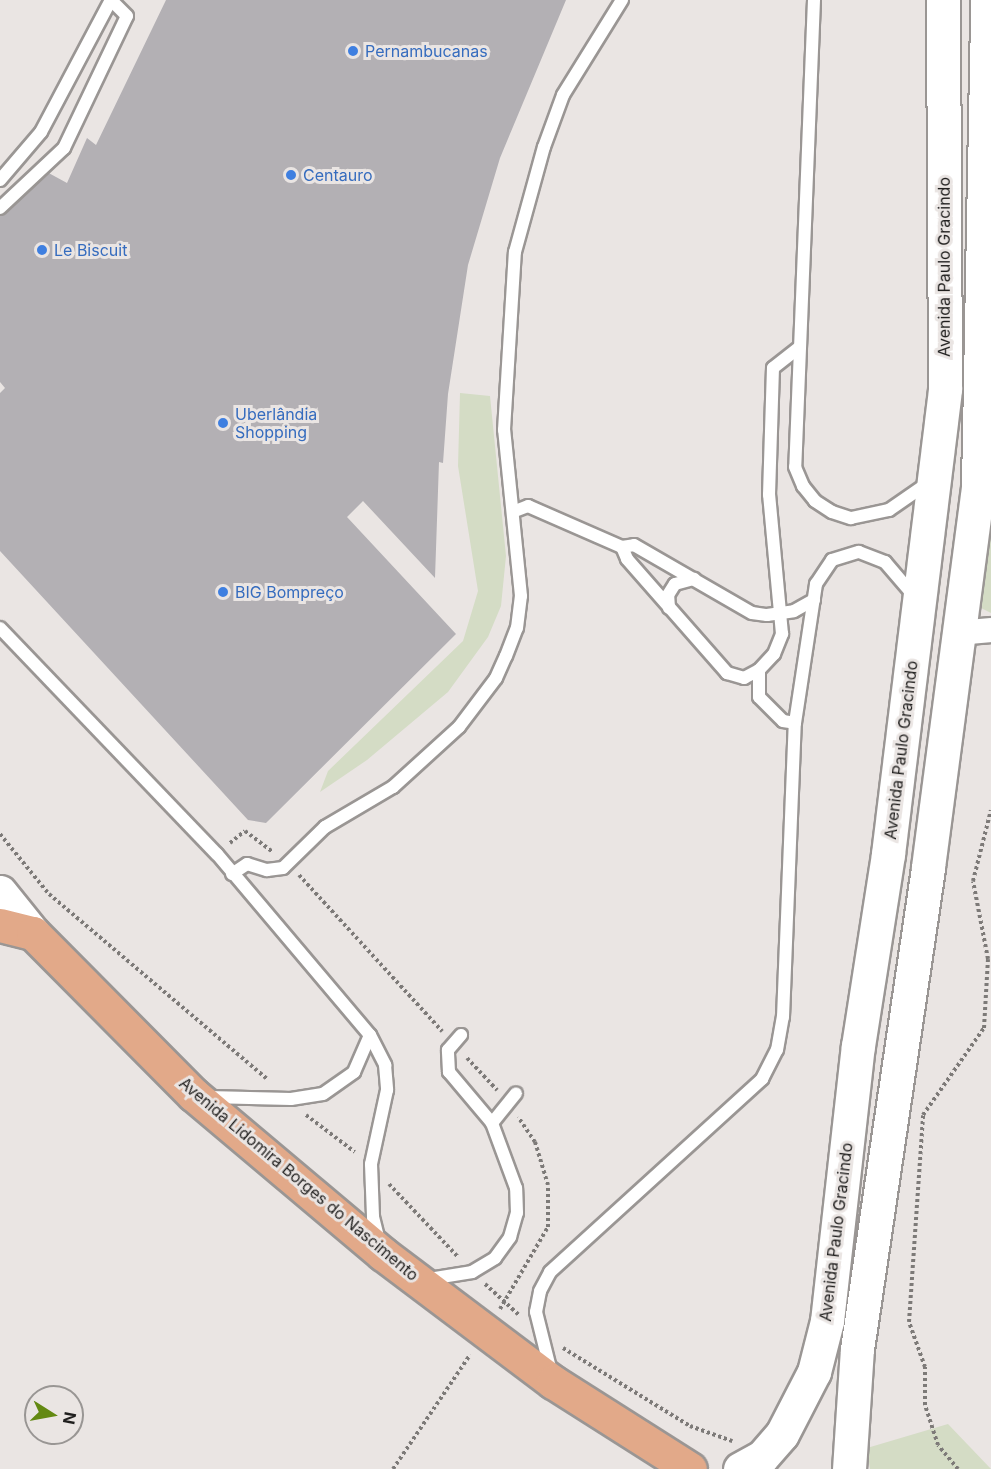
<!DOCTYPE html>
<html>
<head>
<meta charset="utf-8">
<style>
	body { margin:0 }
	#map { position:relative; width:991px; height:1469px; overflow:hidden; background:#eae5e3; font-family:Inter,sans-serif }
	div>[style] { position:absolute }
	[style*='--x'] { left:calc(var(--x)*1px); top:calc(var(--y)*1px); width:calc(var(--w)*1px); rotate:calc(var(--a)*1deg) }
	.green>* { inset:0; background:#d4dcc5 }
	.building>* { inset:0; background:#b3b0b4 }
	.path>* { height:4px; margin-top:-2px; transform-origin:0; background:repeating-linear-gradient(90deg,#7d7a78 0 3px,transparent 0 6px) }
	.roads { filter:drop-shadow(2px 0 #9a9694) drop-shadow(-2px 0 #9a9694) drop-shadow(0 2px #9a9694) drop-shadow(0 -2px #9a9694) }
	.lane>* { height:12px; margin:-6px; padding:0 6px; transform-origin:6px; border-radius:6px; background:#fff }
	.street>* { height:24px; margin:-12px; padding:0 12px; transform-origin:12px; border-radius:12px; background:#fff }
	.secondary>* { height:33px; margin:-16.5px; padding:0 16.5px; transform-origin:16.5px; border-radius:16.5px; background:#fff }
	.primary>* { height:33px; margin:-16.5px; padding:0 16.5px; transform-origin:16.5px; border-radius:16.5px; background:#e2a989 }
	.dots>* { width:16px; height:16px; translate:-50% -50%; box-sizing:border-box; border:3px solid #eae5e3; border-radius:50% }
	span { translate:-50% -50%; white-space:nowrap; text-align:center; line-height:1.15; -webkit-text-stroke:6px #eae5e3; paint-order:stroke }
	.shop-label { font-size:16px; color:#366cbe }
	.left { translate:0 -50%; text-align:left }
	.street-label { font-size:16px; color:#201f1e }
	.north { position:absolute; left:24px; top:1385px; width:60px; height:60px; box-sizing:border-box; background:#eae5e3; border:2px solid #999694; border-radius:50%; rotate:101deg; font-size:16px; font-weight:700; line-height:24px; text-align:center; color:#201f1e }
	.north::after { content:''; display:block; margin:auto; width:21px; height:27px; background:#638912; clip-path:polygon(50% 0,100% 100%,50% 72%,0 100%) }
</style>
</head>
<body>
<div id="map">
	<div class="green">
		<i style="clip-path:polygon(460px 393px,490px 396px,506px 556px,501px 606px,488px 637px,448px 692px,367px 760px,320px 792px,328px 771px,463px 641px,478px 591px,458px 466px)"></i>
		<i style="clip-path:polygon(991px 509px,991px 613px,975px 605px)"></i>
		<i style="clip-path:polygon(948px 1424px,991px 1469px,870px 1469px,867px 1448px)"></i>
	</div>
	<div class="building">
		<i style="clip-path:polygon(166px 0,566px 0,500px 158px,468px 265px,448px 394px,443px 463px,439px 462px,435px 578px,363px 501px,347px 517px,456px 634px,266px 823px,248px 820px,0 551px,0 393px,5px 388px,0 382px,0 212px,45px 171px,67px 183px,87px 138px,96px 145px)"></i>
	</div>
	<div class="path">
		<i style="--x:0;--y:834;--w:77;--a:50.8"></i>
		<i style="--x:49;--y:894;--w:287;--a:40.3"></i>
		<i style="--x:230;--y:843;--w:19;--a:-39"></i>
		<i style="--x:245;--y:831;--w:35;--a:37"></i>
		<i style="--x:299;--y:875;--w:212;--a:47.5"></i>
		<i style="--x:467;--y:1058;--w:44;--a:46.8"></i>
		<i style="--x:306;--y:1115;--w:61;--a:37.1"></i>
		<i style="--x:389;--y:1184;--w:100;--a:46.6"></i>
		<i style="--x:485;--y:1284;--w:46;--a:42.4"></i>
		<i style="--x:500;--y:1309;--w:95;--a:-59.7"></i>
		<i style="--x:548;--y:1227;--w:42;--a:-90"></i>
		<i style="--x:548;--y:1185;--w:45;--a:-106.8"></i>
		<i style="--x:535;--y:1142;--w:30;--a:-124"></i>
		<i style="--x:563;--y:1348;--w:149;--a:31.6"></i>
		<i style="--x:690;--y:1426;--w:45;--a:19.7"></i>
		<i style="--x:393;--y:1469;--w:138;--a:-56"></i>
		<i style="--x:958;--y:1469;--w:31;--a:-130"></i>
		<i style="--x:938;--y:1445;--w:42;--a:-108"></i>
		<i style="--x:925;--y:1405;--w:38;--a:-90"></i>
		<i style="--x:925;--y:1367;--w:48;--a:-109.6"></i>
		<i style="--x:909;--y:1322;--w:207;--a:-86.1"></i>
		<i style="--x:923;--y:1115;--w:106;--a:-55"></i>
		<i style="--x:984;--y:1028;--w:69;--a:-86.7"></i>
		<i style="--x:988;--y:959;--w:79;--a:-100.9"></i>
		<i style="--x:973;--y:881;--w:73;--a:-75.8"></i>
	</div>
	<div class="roads">
		<div class="lane">
			<i style="--x:814;--y:0;--w:467;--a:92.3"></i>
			<i style="--x:795;--y:467;--w:21;--a:67"></i>
			<i style="--x:803;--y:486;--w:19;--a:51"></i>
			<i style="--x:815;--y:501;--w:20;--a:33"></i>
			<i style="--x:832;--y:512;--w:20;--a:18"></i>
			<i style="--x:851;--y:518;--w:39;--a:-12"></i>
			<i style="--x:889;--y:510;--w:47;--a:-34.7"></i>
			<i style="--x:0;--y:180;--w:63;--a:-49.5"></i>
			<i style="--x:41;--y:132;--w:149;--a:-62.1"></i>
			<i style="--x:0;--y:208;--w:88;--a:-43.2"></i>
			<i style="--x:64;--y:148;--w:146;--a:-64.5"></i>
			<i style="--x:127;--y:16;--w:23;--a:-135"></i>
			<i style="--x:515;--y:511;--w:14;--a:-21"></i>
			<i style="--x:528;--y:506;--w:103;--a:23.6"></i>
			<i style="--x:622;--y:547;--w:12;--a:-9"></i>
			<i style="--x:634;--y:545;--w:136;--a:30"></i>
			<i style="--x:752;--y:613;--w:15;--a:8"></i>
			<i style="--x:767;--y:615;--w:27;--a:-8"></i>
			<i style="--x:794;--y:611;--w:23;--a:-29"></i>
			<i style="--x:622;--y:547;--w:13;--a:67"></i>
			<i style="--x:627;--y:559;--w:152;--a:48.7"></i>
			<i style="--x:727;--y:673;--w:18;--a:16"></i>
			<i style="--x:744;--y:678;--w:17;--a:-28"></i>
			<i style="--x:759;--y:670;--w:22;--a:-47"></i>
			<i style="--x:774;--y:654;--w:22;--a:-68"></i>
			<i style="--x:782;--y:634;--w:140;--a:-95.3"></i>
			<i style="--x:769;--y:495;--w:127;--a:-88.2"></i>
			<i style="--x:773;--y:368;--w:34;--a:-38"></i>
			<i style="--x:669;--y:608;--w:13;--a:-94"></i>
			<i style="--x:668;--y:595;--w:13;--a:-58"></i>
			<i style="--x:675;--y:584;--w:20;--a:-15"></i>
			<i style="--x:0;--y:628;--w:313;--a:46.2"></i>
			<i style="--x:217;--y:854;--w:237;--a:49.8"></i>
			<i style="--x:370;--y:1035;--w:34;--a:63"></i>
			<i style="--x:385;--y:1065;--w:25;--a:85"></i>
			<i style="--x:387;--y:1090;--w:76;--a:102.2"></i>
			<i style="--x:371;--y:1164;--w:53;--a:87.8"></i>
			<i style="--x:373;--y:1217;--w:25;--a:76"></i>
			<i style="--x:759;--y:670;--w:27;--a:90"></i>
			<i style="--x:759;--y:697;--w:34;--a:45"></i>
			<i style="--x:783;--y:721;--w:12;--a:9"></i>
			<i style="--x:232;--y:874;--w:18;--a:-34"></i>
			<i style="--x:247;--y:864;--w:21;--a:17"></i>
			<i style="--x:267;--y:870;--w:16;--a:-7"></i>
			<i style="--x:283;--y:868;--w:59;--a:-44.3"></i>
			<i style="--x:325;--y:827;--w:79;--a:-30.5"></i>
			<i style="--x:393;--y:787;--w:89;--a:-42.3"></i>
			<i style="--x:459;--y:727;--w:61;--a:-52.9"></i>
			<i style="--x:496;--y:678;--w:24;--a:-66"></i>
			<i style="--x:506;--y:656;--w:30;--a:-69"></i>
			<i style="--x:517;--y:628;--w:32;--a:-83"></i>
			<i style="--x:521;--y:596;--w:167;--a:-95.8"></i>
			<i style="--x:504;--y:430;--w:178;--a:-86.5"></i>
			<i style="--x:515;--y:252;--w:109;--a:-74.6"></i>
			<i style="--x:544;--y:147;--w:55;--a:-69.9"></i>
			<i style="--x:563;--y:95;--w:112;--a:-58.2"></i>
			<i style="--x:208;--y:1097;--w:83;--a:1.4"></i>
			<i style="--x:291;--y:1099;--w:32;--a:-9"></i>
			<i style="--x:323;--y:1094;--w:38;--a:-35"></i>
			<i style="--x:354;--y:1072;--w:40;--a:-66.6"></i>
			<i style="--x:492;--y:1123;--w:38;--a:-51"></i>
			<i style="--x:429;--y:1279;--w:44;--a:-9.2"></i>
			<i style="--x:472;--y:1272;--w:27;--a:-31"></i>
			<i style="--x:495;--y:1258;--w:26;--a:-54"></i>
			<i style="--x:510;--y:1237;--w:25;--a:-74"></i>
			<i style="--x:517;--y:1213;--w:25;--a:-92"></i>
			<i style="--x:516;--y:1188;--w:69;--a:-110.3"></i>
			<i style="--x:492;--y:1123;--w:67;--a:-130.1"></i>
			<i style="--x:449;--y:1072;--w:22;--a:-93"></i>
			<i style="--x:448;--y:1050;--w:20;--a:-49"></i>
			<i style="--x:551;--y:1372;--w:62;--a:-104"></i>
			<i style="--x:536;--y:1312;--w:21;--a:-79"></i>
			<i style="--x:540;--y:1291;--w:21;--a:-62"></i>
			<i style="--x:550;--y:1272;--w:287;--a:-42.3"></i>
			<i style="--x:762;--y:1079;--w:33;--a:-63"></i>
			<i style="--x:777;--y:1050;--w:34;--a:-80"></i>
			<i style="--x:783;--y:1017;--w:294;--a:-87.7"></i>
			<i style="--x:795;--y:723;--w:141;--a:-81.4"></i>
			<i style="--x:816;--y:584;--w:29;--a:-56"></i>
			<i style="--x:832;--y:560;--w:28;--a:-17"></i>
			<i style="--x:859;--y:552;--w:28;--a:21"></i>
			<i style="--x:885;--y:562;--w:45;--a:49.5"></i>
		</div>
		<div class="street">
			<i style="--x:958;--y:633;--w:33;--a:-5"></i>
		</div>
		<div class="secondary">
			<i style="--x:0;--y:892;--w:53;--a:51.2"></i>
			<i style="--x:740;--y:1469;--w:25;--a:-29"></i>
			<i style="--x:762;--y:1457;--w:30;--a:-49"></i>
			<i style="--x:782;--y:1434;--w:70;--a:-62.7"></i>
			<i style="--x:814;--y:1372;--w:53;--a:-75.7"></i>
			<i style="--x:827;--y:1321;--w:277;--a:-83.6"></i>
			<i style="--x:858;--y:1046;--w:194;--a:-81.1"></i>
			<i style="--x:888;--y:854;--w:468;--a:-83"></i>
			<i style="--x:945;--y:389;--w:389;--a:-90.3"></i>
			<i style="--x:849;--y:1469;--w:120;--a:-86.2"></i>
			<i style="--x:857;--y:1349;--w:487;--a:-81.6"></i>
			<i style="--x:928;--y:867;--w:384;--a:-82.5"></i>
			<i style="--x:978;--y:486;--w:486;--a:-88.9"></i>
		</div>
		<div class="primary">
			<i style="--x:0;--y:925;--w:34;--a:14"></i>
			<i style="--x:33;--y:933;--w:228;--a:45.2"></i>
			<i style="--x:194;--y:1095;--w:247;--a:40.1"></i>
			<i style="--x:383;--y:1254;--w:213;--a:37"></i>
			<i style="--x:553;--y:1382;--w:162;--a:32.4"></i>
		</div>
	</div>
	<div class="dots">
		<i style="left:353px;top:51px;background:#3f7fe0"></i>
		<i style="left:291px;top:175px;background:#3f7fe0"></i>
		<i style="left:42px;top:250px;background:#3f7fe0"></i>
		<i style="left:223px;top:423px;background:#3f7fe0"></i>
		<i style="left:223px;top:592px;background:#3f7fe0"></i>
	</div>
	<div class="shop-label">
		<span class="left" style="left:365px;top:51px">Pernambucanas</span>
		<span class="left" style="left:303px;top:175px">Centauro</span>
		<span class="left" style="left:54px;top:250px">Le Biscuit</span>
		<span class="left" style="left:235px;top:423px">Uberlândia<br>Shopping</span>
		<span class="left" style="left:235px;top:592px">BIG Bompreço</span>
	</div>
	<div class="street-label">
		<span style="left:944px;top:267px;rotate:-90deg">Avenida Paulo Gracindo</span>
		<span style="left:901px;top:750px;rotate:-83deg">Avenida Paulo Gracindo</span>
		<span style="left:299px;top:1179px;rotate:40deg">Avenida Lidomira Borges do Nascimento</span>
		<span style="left:836px;top:1232px;rotate:-83deg">Avenida Paulo Gracindo</span>
	</div>
	<div class="north">N</div>
</div>
</body>
</html>
